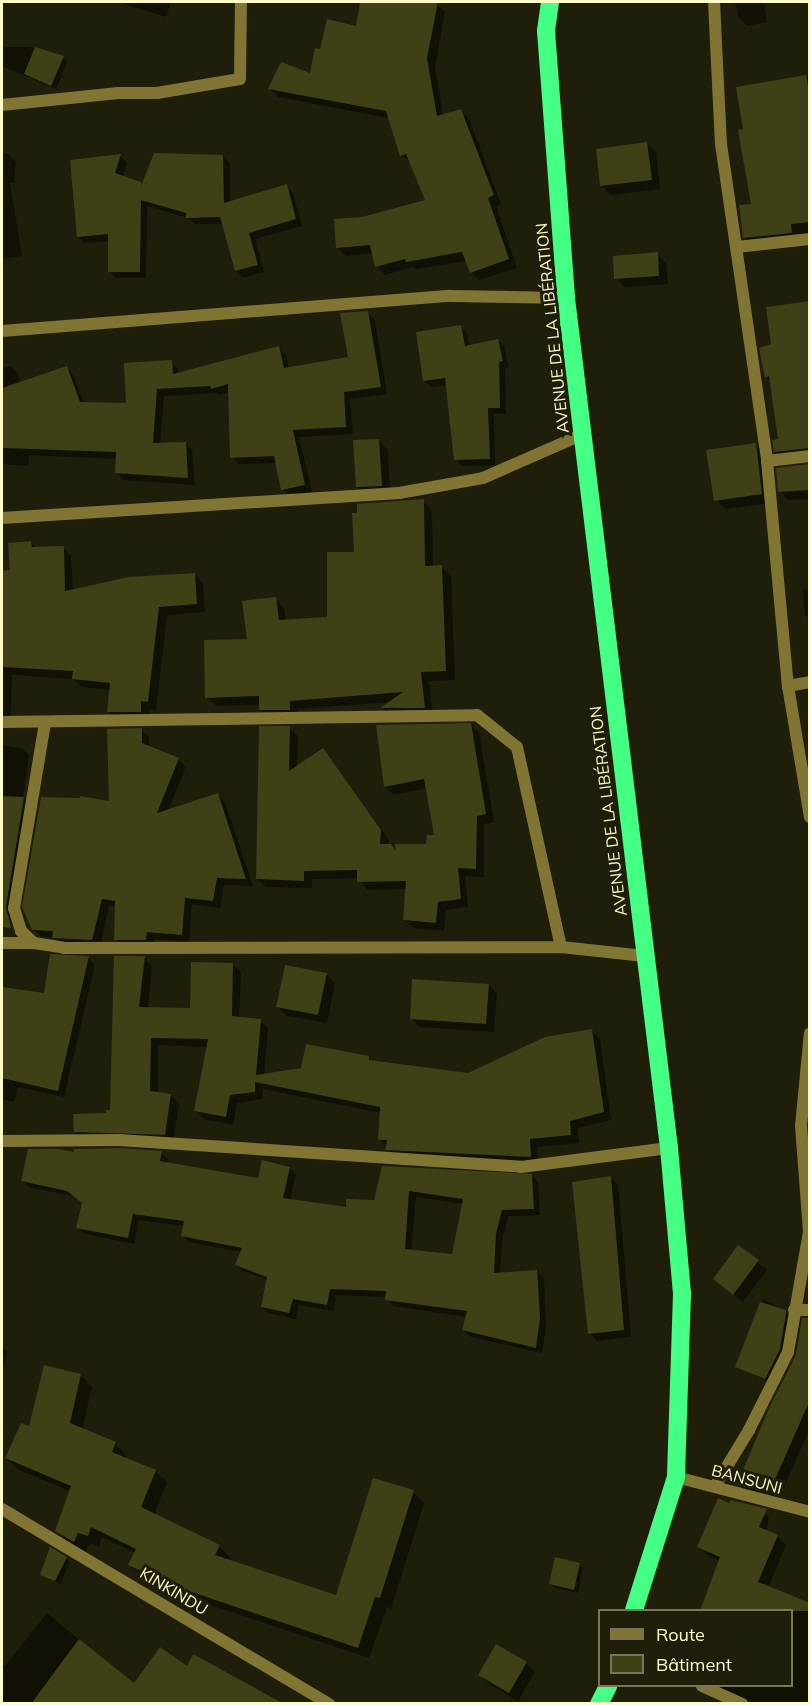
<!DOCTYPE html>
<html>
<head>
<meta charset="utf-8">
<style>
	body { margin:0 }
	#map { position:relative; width:811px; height:1705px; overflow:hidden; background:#1e1e0b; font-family:Mulish,sans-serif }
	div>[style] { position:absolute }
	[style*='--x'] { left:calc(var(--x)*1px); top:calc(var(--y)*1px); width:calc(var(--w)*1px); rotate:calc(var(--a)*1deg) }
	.shadow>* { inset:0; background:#0007 }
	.building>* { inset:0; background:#3f4016 }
	.lane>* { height:12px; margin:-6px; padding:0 6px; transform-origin:6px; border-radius:6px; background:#807533 }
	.street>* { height:12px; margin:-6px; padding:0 6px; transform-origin:6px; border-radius:6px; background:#807533 }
	.highway>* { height:18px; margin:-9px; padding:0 9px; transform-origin:9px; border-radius:9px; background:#43ff83 }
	span { translate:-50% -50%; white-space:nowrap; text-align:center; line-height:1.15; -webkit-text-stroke:6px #1e1e0b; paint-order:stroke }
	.street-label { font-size:16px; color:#fffbc8 }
	.frame { position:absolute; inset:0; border:3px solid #fffbc8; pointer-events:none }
	.legend { position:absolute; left:598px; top:1609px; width:195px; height:78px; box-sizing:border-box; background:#1e1e0b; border:2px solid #787657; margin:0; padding:8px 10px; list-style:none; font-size:18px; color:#fffbc8 }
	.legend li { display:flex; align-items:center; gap:12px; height:30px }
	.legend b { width:30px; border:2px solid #787657 }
</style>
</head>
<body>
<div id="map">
	<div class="shadow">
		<i style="clip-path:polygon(118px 2px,171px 2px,166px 17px)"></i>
		<i style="clip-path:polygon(362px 2px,425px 2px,437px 4px,445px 12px,435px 67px,443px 116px,461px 111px,469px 119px,501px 204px,496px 206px,517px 268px,479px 280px,471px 272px,467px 261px,415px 269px,413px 267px,385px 275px,377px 267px,373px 253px,346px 256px,338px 248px,362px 218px,427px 201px,411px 163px,401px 155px,389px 118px,278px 97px,270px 89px,311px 75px,321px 51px,357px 28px)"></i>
		<i style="clip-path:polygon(735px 2px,764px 2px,767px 22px,747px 26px,738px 16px)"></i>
		<i style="clip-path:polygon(2px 47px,32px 47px,63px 58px,67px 62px,56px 89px,2px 66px)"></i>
		<i style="clip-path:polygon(810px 76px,810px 239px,753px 246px,744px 237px,753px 206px,738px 88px)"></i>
		<i style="clip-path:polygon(647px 144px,656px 153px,660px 189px,611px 195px,602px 186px)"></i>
		<i style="clip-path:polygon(2px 153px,8px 154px,16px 162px,14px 183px,10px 183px,22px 256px,2px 259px)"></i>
		<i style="clip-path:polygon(120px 156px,127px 163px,123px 177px,143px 186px,223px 156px,230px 163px,230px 202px,286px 186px,293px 193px,302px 226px,255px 239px,264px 272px,243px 278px,236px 271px,223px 224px,195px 224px,188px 218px,147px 206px,146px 278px,116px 278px,109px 271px,110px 241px,85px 243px,78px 236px)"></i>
		<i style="clip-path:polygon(657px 254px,666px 263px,668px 284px,625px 287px,616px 278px)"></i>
		<i style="clip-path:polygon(810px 302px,810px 457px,784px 460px,775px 451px,780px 441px,772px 383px,766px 377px,773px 346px)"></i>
		<i style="clip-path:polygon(367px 312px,375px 320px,387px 394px,350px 399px,353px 434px,299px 437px,312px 492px,290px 496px,283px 489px,277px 463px,239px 464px,232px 457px,230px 392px,219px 395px,217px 393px,164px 396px,160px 444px,185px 443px,192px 450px,195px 485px,124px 480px,116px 472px,117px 459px,29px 455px,28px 466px,2px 464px,2px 368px,11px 366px,18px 374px,20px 383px,67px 368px,74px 376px,84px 403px,127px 405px,171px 362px,178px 369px,179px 374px,278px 348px,286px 355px,289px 369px,350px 358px)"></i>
		<i style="clip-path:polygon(460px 327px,467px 333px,470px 347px,498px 340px,504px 347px,509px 367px,505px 368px,506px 414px,494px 414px,495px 465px,462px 466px,456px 459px,447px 385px,431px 387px,424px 381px)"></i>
		<i style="clip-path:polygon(379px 441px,388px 450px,390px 494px,366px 496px,357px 487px)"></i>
		<i style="clip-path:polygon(755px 444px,764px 453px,770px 503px,725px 509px,716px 500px)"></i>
		<i style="clip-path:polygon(810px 466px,810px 499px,788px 500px,780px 491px)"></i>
		<i style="clip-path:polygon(423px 501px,432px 510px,433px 567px,442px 567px,451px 576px,455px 680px,429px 681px,433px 716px,391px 716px,383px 708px,392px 702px,298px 709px,298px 718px,269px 718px,261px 709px,261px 705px,216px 706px,207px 697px,249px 640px,275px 599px,284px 608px,286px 621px,328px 618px,355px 553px)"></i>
		<i style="clip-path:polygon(31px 543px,36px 548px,63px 547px,71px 556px,73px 591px,194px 574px,203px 583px,205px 612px,167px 615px,156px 710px,149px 709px,149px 720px,117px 720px,108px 712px,110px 690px,82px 687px,74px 679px,12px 675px,10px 722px,2px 726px,2px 572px,11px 572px)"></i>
		<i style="clip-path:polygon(810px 589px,810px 619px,805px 615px,803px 590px)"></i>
		<i style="clip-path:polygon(470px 725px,479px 733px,494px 822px,484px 824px,484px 877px,465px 876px,468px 907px,446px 910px,444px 931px,413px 928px,404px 920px,407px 889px,367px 890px,359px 878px,312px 879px,312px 888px,266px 887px,257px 879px,289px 728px,298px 736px,297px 768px,323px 750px,389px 840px,388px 846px,398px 853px,428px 845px,436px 837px,428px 788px,394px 795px,385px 787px)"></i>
		<i style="clip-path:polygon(141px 730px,149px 737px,149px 748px,178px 759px,186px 767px,168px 811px,218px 795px,225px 802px,253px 886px,224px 885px,220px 908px,192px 904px,189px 942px,154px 939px,154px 946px,123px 947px,116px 939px,116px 907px,109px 906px,100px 947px,61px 945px,54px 938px,41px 936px,33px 929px,111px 803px)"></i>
		<i style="clip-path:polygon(2px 745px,22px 748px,29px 755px,23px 797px,31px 806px,13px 915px,2px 914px)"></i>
		<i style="clip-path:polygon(88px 958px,95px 965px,64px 1097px,18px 1087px,14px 1102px,2px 1099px,2px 988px,46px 994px)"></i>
		<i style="clip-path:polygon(144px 958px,152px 966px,148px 1008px,191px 1010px,232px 964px,241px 972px,239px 1018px,260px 1020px,268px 1028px,264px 1075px,369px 1058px,373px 1062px,468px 1074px,591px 1031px,600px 1039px,611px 1120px,578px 1128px,579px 1143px,537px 1147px,538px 1165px,395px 1157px,380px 1139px,381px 1113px,263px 1089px,262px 1099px,237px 1103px,233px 1125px,204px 1119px,196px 1111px,208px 1047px,158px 1045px,158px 1093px,171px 1095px,179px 1104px,173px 1142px,83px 1140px,75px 1132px,111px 1112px)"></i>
		<i style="clip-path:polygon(326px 974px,335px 983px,327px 1023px,287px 1016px,278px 1007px)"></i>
		<i style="clip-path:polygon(489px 985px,497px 994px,494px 1032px,420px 1027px,411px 1018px)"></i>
		<i style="clip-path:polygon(evenodd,161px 1153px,168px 1159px,167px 1164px,259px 1180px,290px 1168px,296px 1175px,290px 1200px,347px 1209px,375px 1202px,383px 1167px,531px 1175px,538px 1182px,540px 1215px,508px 1216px,502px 1242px,500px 1274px,537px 1271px,544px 1278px,546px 1326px,542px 1353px,471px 1337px,464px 1330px,467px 1317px,393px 1306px,387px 1297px,336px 1295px,334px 1311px,299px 1305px,296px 1319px,269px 1313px,262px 1307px,268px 1280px,243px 1271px,236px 1264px,241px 1252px,189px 1242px,183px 1235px,185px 1226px,139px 1220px,134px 1244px,85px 1234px,78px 1227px,83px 1204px,76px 1197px,29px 1187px,22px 1180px,75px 1154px,161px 1153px,416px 1197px,463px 1204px,453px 1255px,411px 1251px,416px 1197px)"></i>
		<i style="clip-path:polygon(611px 1178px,618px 1185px,631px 1337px,597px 1341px,590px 1333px)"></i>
		<i style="clip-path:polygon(738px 1247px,767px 1270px,743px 1302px,715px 1279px)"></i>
		<i style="clip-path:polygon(763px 1299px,790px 1313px,784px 1354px,770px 1382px,737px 1367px)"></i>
		<i style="clip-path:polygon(810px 1319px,810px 1428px,778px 1501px,747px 1493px,739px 1484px,797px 1356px)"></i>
		<i style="clip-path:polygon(2px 1346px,7px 1352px,2px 1373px)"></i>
		<i style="clip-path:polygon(81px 1375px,92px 1387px,82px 1430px,115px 1444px,126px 1455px,125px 1459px,155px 1471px,167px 1482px,154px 1515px,219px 1546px,231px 1558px,230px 1560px,337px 1597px,413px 1492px,424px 1503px,391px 1609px,387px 1607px,369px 1658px,187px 1597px,141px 1576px,130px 1565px,136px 1553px,102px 1537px,99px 1547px,90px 1543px,85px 1552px,68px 1542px,57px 1531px,70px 1491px,19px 1470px,7px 1458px,31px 1428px)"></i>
		<i style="clip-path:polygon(730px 1505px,760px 1509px,769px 1518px,766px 1532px,777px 1536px,786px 1545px,768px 1588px,810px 1603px,810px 1704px,758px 1704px,715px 1686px,792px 1686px,792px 1610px,720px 1561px,708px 1556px,699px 1547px)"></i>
		<i style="clip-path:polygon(66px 1558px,70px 1562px,60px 1584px,42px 1575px)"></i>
		<i style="clip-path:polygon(579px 1564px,583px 1568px,578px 1593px,555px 1588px,551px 1584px)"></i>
		<i style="clip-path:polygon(47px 1613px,134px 1685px,187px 1668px,279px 1704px,2px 1704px,2px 1663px,5px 1666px)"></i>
		<i style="clip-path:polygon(526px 1663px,535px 1672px,518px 1701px,489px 1684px,480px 1675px)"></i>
	</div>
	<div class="building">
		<i style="clip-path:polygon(360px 2px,438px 2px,427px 58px,437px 116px,461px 109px,494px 195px,488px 198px,509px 259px,470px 273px,462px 252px,406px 262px,405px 259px,375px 267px,370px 245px,336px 248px,334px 219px,362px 217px,425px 200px,406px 154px,400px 156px,386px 111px,268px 89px,281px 62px,310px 73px,315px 48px,320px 49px,327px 19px,356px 26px)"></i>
		<i style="clip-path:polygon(35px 47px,64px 56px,51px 86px,24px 74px)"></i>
		<i style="clip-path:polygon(806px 75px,810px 97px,810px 222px,791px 224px,792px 233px,743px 238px,739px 205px,751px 204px,738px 130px,743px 129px,736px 87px)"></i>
		<i style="clip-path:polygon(647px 142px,652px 180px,600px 186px,596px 149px)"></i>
		<i style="clip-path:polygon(154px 153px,223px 155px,224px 203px,287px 184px,296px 219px,249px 233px,258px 265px,235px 271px,220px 217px,186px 218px,186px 213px,141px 200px,140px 272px,108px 272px,108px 234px,77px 237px,70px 160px,121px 154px,115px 173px,141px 182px,141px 186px)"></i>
		<i style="clip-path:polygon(658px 252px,659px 276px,614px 279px,613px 256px)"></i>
		<i style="clip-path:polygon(810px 301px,810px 448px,774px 452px,772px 440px,778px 439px,769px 376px,765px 378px,759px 348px,771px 344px,766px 307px)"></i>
		<i style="clip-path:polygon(368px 311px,381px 387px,344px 392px,346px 427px,293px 430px,305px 485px,281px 490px,274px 456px,230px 458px,228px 384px,211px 389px,210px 386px,157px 389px,153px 443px,186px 442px,188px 478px,115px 473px,116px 452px,2px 448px,2px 388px,67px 366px,80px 402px,126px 403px,124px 363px,172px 360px,173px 374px,279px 346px,284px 368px,348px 357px,340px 313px)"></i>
		<i style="clip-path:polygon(461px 325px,465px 346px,498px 339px,503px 361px,499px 362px,500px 408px,488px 408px,490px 459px,454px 460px,445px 378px,423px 381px,416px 332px)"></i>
		<i style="clip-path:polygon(379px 439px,382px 486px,356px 487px,353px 440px)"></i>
		<i style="clip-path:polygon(756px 443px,762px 494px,714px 501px,706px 450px)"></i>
		<i style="clip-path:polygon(810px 464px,810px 490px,778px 492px,776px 468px)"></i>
		<i style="clip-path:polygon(424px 499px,425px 566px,442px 565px,446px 671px,421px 672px,425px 708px,380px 708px,403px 692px,290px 701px,290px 710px,259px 710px,259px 696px,205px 698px,204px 640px,247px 639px,242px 601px,276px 597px,279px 620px,327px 617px,327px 552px,354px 552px,352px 513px,357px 513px,357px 504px)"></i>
		<i style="clip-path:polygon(31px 541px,32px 547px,64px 546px,65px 591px,129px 577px,195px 573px,197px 604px,159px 607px,148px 702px,141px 701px,141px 712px,107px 712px,110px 683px,72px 679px,73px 671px,2px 667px,2px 571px,10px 570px,8px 543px)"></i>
		<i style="clip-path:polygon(471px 723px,486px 814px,477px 816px,476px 869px,458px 868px,461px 899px,438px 902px,436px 923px,403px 920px,406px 881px,357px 882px,357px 870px,304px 871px,304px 881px,256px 879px,259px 726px,290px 726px,289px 771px,323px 748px,381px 830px,380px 844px,391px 844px,396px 851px,395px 844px,426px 844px,427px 835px,434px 835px,424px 779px,384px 787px,376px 725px)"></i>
		<i style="clip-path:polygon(142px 728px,142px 743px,179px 758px,157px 813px,218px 793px,246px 879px,217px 878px,213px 901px,185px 898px,182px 935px,147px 932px,146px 940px,114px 940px,115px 901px,102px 899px,92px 940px,52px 938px,53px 931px,32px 930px,22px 907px,41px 797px,80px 798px,80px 796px,109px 801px,107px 729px)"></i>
		<i style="clip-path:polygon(2px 796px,24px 797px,6px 907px,11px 928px,2px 927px)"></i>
		<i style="clip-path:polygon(50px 954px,89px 956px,58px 1091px,2px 1078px,2px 987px,44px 993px)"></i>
		<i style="clip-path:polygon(114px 956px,145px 956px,139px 1007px,190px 1008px,191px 962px,233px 963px,232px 1016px,261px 1019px,256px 1075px,301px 1068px,306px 1044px,369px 1056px,369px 1060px,468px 1073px,545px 1037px,592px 1029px,604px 1112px,570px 1121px,571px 1135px,530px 1139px,531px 1157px,385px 1150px,387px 1140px,378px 1140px,380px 1107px,255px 1082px,255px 1092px,230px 1095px,226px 1117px,194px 1111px,208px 1039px,151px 1038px,150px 1091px,171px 1094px,165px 1135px,74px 1132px,73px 1114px,106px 1113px,106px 1110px,110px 1110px)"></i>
		<i style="clip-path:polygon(285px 965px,327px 973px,318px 1015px,276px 1007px)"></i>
		<i style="clip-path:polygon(412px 979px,489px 984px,486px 1024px,410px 1019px)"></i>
		<i style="clip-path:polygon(evenodd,119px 1148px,162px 1151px,160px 1161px,258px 1178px,262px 1160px,290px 1167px,283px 1198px,346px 1207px,346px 1199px,374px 1200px,382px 1166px,532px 1174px,534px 1209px,502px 1210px,496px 1234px,494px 1273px,537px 1270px,540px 1318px,536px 1348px,462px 1330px,467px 1311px,385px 1300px,386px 1291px,330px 1289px,327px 1305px,293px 1299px,289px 1313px,261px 1307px,267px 1277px,235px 1265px,242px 1248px,181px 1236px,184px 1221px,133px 1214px,128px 1238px,76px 1228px,82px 1203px,67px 1191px,21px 1181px,28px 1149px,59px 1149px,74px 1152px,74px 1149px,119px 1148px,409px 1191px,463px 1199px,452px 1254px,405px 1249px,409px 1191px)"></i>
		<i style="clip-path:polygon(611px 1176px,624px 1330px,588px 1334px,572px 1182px)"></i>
		<i style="clip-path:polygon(738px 1245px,759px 1260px,733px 1295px,713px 1279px)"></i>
		<i style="clip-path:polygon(760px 1302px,786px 1310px,786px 1313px,780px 1349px,765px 1379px,735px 1367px)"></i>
		<i style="clip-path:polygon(802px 1318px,810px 1318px,810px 1400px,769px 1493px,737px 1484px,770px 1406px,796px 1355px)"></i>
		<i style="clip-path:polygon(44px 1365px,81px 1374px,70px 1423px,116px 1442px,112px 1452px,156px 1470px,141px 1507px,220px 1545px,215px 1555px,336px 1595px,373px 1478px,414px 1490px,380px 1598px,375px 1597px,358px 1648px,174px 1586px,128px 1565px,136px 1549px,91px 1527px,88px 1536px,78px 1533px,74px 1542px,55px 1531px,71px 1486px,5px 1458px,21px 1423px,29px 1426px)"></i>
		<i style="clip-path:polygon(718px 1498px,729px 1503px,731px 1500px,767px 1509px,759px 1527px,778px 1535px,758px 1582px,810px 1603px,810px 1611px,700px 1611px,720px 1557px,697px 1547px)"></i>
		<i style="clip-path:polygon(50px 1547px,67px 1557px,55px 1581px,40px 1575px)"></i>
		<i style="clip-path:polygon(555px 1557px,580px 1563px,574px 1590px,549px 1584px)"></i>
		<i style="clip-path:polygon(79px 1639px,134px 1683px,160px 1647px,187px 1666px,193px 1654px,284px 1704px,31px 1704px)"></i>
		<i style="clip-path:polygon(496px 1644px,527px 1662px,509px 1693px,478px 1675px)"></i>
	</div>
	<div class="lane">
		<i style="--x:2;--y:105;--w:117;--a:-5.9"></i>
		<i style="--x:118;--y:93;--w:39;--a:0"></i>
		<i style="--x:157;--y:93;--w:84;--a:-9.6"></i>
		<i style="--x:240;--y:79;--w:77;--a:-89.3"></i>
	</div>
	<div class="street">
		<i style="--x:714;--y:2;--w:142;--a:87.2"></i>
		<i style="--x:721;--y:144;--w:320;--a:81.7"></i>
		<i style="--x:767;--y:461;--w:226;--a:84.7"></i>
		<i style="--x:788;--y:686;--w:133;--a:80.5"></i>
		<i style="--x:737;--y:247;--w:73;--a:-6.3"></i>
		<i style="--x:2;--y:331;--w:449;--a:-4.5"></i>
		<i style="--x:450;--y:296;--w:116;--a:1"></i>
		<i style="--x:767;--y:461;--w:43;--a:-6.6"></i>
		<i style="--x:2;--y:518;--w:398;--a:-3.6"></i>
		<i style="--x:399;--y:493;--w:85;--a:-10.1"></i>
		<i style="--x:483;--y:478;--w:109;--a:-23.7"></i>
		<i style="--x:788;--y:686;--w:22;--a:-10"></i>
		<i style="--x:2;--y:722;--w:475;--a:-0.8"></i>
		<i style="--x:477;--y:715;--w:51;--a:38.7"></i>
		<i style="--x:517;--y:747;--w:205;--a:77.6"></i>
		<i style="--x:45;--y:723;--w:188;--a:99.5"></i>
		<i style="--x:14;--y:908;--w:24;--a:73"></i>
		<i style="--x:21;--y:931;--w:18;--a:43"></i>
		<i style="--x:34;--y:943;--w:30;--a:9"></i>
		<i style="--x:64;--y:948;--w:497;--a:-0.1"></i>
		<i style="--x:561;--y:947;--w:84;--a:6.1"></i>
		<i style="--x:2;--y:943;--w:32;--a:0"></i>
		<i style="--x:2;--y:1141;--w:117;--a:-0.5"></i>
		<i style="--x:119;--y:1140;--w:403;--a:3.8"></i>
		<i style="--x:521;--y:1167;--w:149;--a:-7.3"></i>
		<i style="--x:794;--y:1310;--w:16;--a:0"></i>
		<i style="--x:676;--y:1477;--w:138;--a:14.6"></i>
		<i style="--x:715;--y:1486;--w:66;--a:-58.7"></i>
		<i style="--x:749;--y:1430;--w:87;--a:-63.4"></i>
		<i style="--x:788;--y:1352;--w:122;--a:-80.1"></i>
		<i style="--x:809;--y:1232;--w:106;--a:-94.3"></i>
		<i style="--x:801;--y:1126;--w:93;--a:-84.5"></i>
		<i style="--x:2;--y:1509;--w:381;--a:30.8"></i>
		<i style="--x:702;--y:1686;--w:44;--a:24.2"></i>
	</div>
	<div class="highway">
		<i style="--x:550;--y:2;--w:29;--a:98"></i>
		<i style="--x:546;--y:31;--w:268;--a:85.7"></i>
		<i style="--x:566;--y:298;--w:856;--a:83.09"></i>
		<i style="--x:669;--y:1148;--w:147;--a:84.9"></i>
		<i style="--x:682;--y:1294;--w:183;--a:91.9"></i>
		<i style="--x:676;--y:1477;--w:139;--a:107.5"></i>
		<i style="--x:599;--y:1704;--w:20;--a:-63"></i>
	</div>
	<div class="street-label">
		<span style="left:552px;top:328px;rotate:-96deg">AVENUE DE LA LIBÉRATION</span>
		<span style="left:608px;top:811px;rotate:-97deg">AVENUE DE LA LIBÉRATION</span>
		<span style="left:747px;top:1479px;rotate:15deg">BANSUNI</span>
		<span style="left:174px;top:1591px;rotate:31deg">KINKINDU</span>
	</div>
	<div class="frame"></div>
	<ul class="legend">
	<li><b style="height:8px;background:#807533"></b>Route</li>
	<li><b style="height:16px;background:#3f4016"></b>Bâtiment</li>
	</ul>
</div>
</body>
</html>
